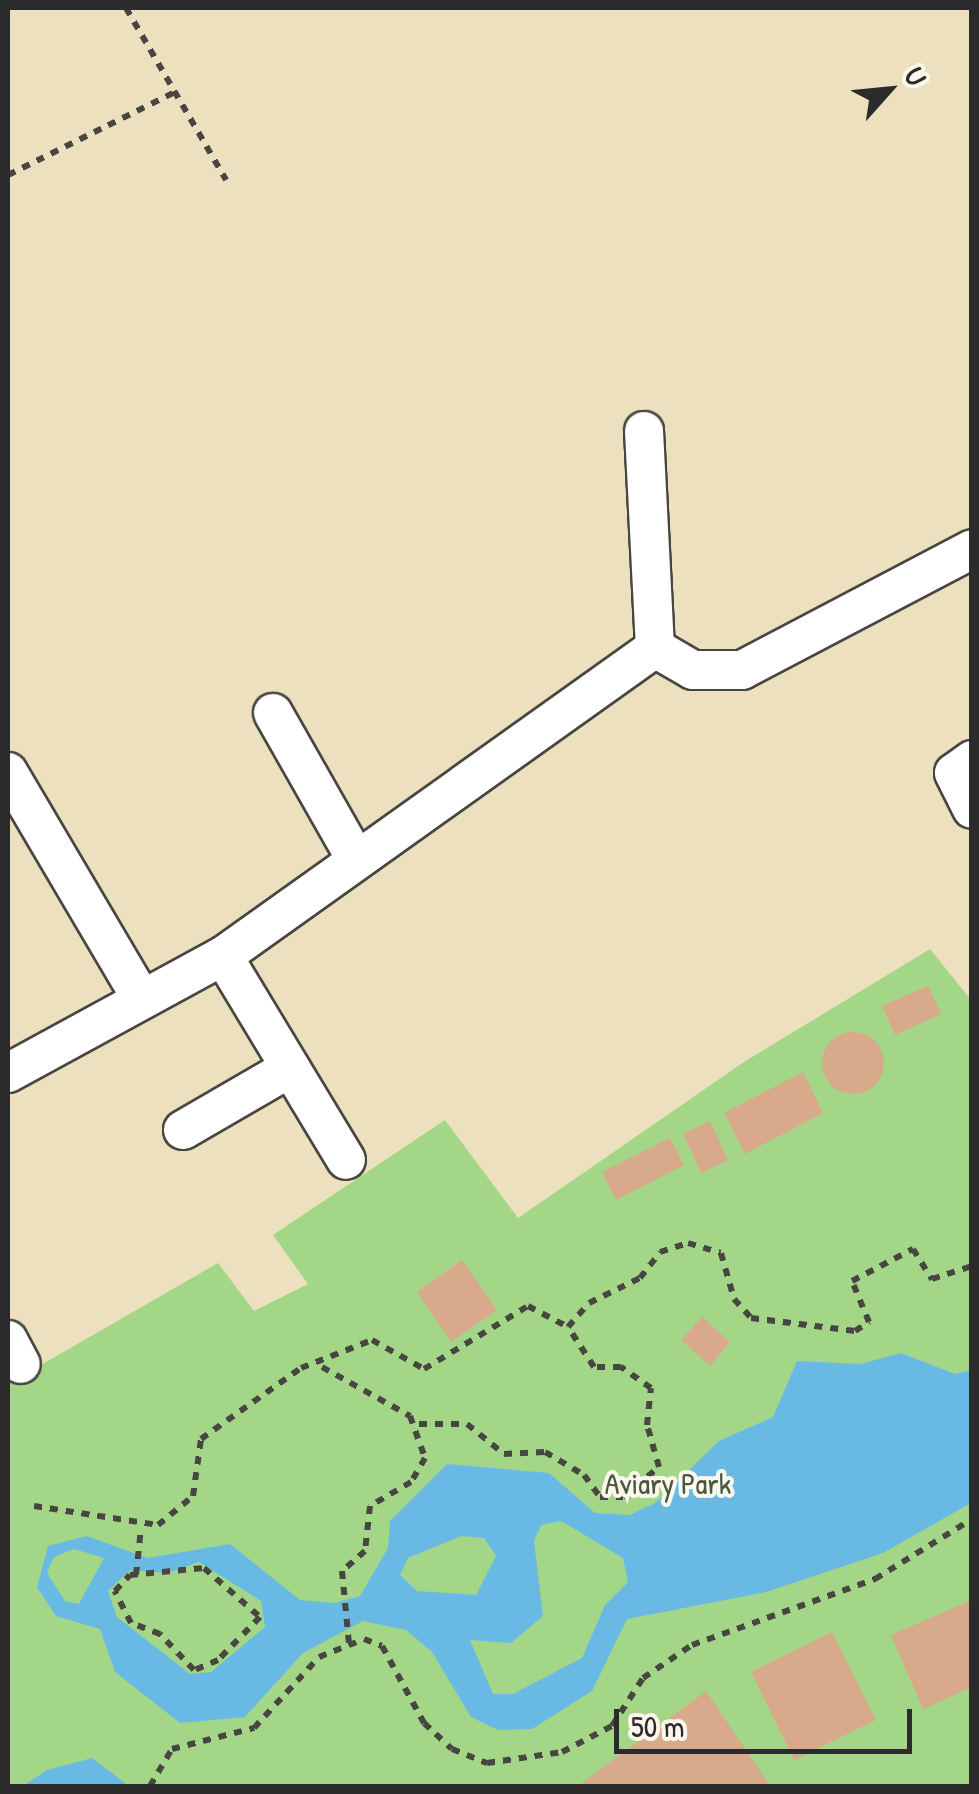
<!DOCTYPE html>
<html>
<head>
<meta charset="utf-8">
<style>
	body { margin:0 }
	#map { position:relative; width:979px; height:1794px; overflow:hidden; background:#ece0bf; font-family:"Patrick Hand",sans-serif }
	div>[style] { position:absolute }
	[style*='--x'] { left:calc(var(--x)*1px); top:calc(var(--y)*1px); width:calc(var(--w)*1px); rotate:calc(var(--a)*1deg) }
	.green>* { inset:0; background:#a3d787 }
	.water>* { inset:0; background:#68bae4 }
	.building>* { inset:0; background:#d9a98c }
	.round { border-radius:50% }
	.path>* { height:6px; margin-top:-3px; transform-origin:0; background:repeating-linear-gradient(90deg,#484641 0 8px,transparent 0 16px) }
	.roads { filter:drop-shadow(2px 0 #484641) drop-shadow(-2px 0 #484641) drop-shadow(0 2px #484641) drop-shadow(0 -2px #484641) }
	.minor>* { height:38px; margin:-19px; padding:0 19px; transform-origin:19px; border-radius:19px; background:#fff }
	span { translate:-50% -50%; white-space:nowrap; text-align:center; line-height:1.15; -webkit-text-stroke:8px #fbf7ec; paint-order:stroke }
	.park-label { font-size:30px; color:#495642 }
	.frame { position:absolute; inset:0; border:10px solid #2b2b2b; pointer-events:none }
	.north { position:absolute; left:839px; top:40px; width:100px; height:100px; -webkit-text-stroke:8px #fbf7ec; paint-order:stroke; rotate:63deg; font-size:28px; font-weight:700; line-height:40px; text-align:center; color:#2b2b2b }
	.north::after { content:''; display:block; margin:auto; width:35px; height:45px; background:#2b2b2b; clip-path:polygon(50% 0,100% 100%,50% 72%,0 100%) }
	.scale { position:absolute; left:614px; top:1709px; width:298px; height:45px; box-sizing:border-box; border:5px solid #2b2b2b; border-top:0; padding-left:12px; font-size:30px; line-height:35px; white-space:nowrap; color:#2b2b2b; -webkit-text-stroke:8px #fbf7ec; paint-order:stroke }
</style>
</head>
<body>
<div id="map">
	<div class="green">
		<i style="clip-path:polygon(930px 949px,971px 1000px,971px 1786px,8px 1786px,8px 1384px,218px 1263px,254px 1311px,308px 1284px,273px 1235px,445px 1120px,518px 1218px,744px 1062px)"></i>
	</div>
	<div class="water">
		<i style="clip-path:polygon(evenodd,901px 1353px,955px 1374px,971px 1370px,971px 1503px,883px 1553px,766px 1592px,627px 1619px,592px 1691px,532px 1729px,498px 1730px,471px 1717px,432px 1652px,406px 1630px,363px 1621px,303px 1653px,245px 1717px,180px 1723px,115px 1672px,100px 1629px,56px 1616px,37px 1587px,48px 1546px,87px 1536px,147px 1558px,230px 1544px,300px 1600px,334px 1603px,360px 1596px,388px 1548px,390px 1521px,447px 1464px,549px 1473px,595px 1513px,630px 1515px,655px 1503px,719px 1441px,773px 1417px,797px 1361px,861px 1364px,901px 1353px,561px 1521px,623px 1558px,628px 1582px,605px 1605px,582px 1658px,513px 1694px,493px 1694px,470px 1640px,511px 1643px,543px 1616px,534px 1541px,541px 1525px,561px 1521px,901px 1353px,461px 1536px,484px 1538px,496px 1556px,476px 1595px,417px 1591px,400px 1575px,408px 1558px,461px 1536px,901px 1353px,74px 1549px,104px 1558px,79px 1604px,65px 1601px,47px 1573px,54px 1557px,74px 1549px,901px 1353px,199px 1562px,261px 1601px,265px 1627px,211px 1672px,190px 1674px,117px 1617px,108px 1591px,130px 1570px,168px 1573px,199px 1562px)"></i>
		<i style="clip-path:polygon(92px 1758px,129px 1786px,23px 1786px,47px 1770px)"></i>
	</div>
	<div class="building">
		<i style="clip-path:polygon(928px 986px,941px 1014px,895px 1035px,882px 1006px)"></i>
		<i class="round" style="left:822px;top:1032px;width:62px;height:62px"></i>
		<i style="clip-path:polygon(803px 1072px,823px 1113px,745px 1154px,724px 1113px)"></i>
		<i style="clip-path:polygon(710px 1121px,728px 1160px,701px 1173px,683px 1134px)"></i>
		<i style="clip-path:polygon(670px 1138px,684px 1165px,616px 1200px,602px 1172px)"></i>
		<i style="clip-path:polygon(462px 1260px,497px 1310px,451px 1342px,417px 1292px)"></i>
		<i style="clip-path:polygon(702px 1317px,730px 1342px,710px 1366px,681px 1340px)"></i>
		<i style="clip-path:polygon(972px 1600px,972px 1687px,923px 1709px,891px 1635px)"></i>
		<i style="clip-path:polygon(832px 1632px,876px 1720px,794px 1760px,751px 1672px)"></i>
		<i style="clip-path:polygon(706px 1691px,770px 1786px,578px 1786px)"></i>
	</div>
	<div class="path">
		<i style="--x:126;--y:8;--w:199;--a:59.8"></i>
		<i style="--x:8;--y:175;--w:184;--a:-26.4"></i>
		<i style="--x:322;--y:1367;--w:101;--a:29.1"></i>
		<i style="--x:410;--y:1416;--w:45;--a:70.3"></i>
		<i style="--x:425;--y:1458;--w:28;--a:120"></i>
		<i style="--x:411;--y:1482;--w:48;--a:149.7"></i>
		<i style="--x:370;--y:1506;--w:45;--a:96.3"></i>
		<i style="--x:365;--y:1551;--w:30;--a:139"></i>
		<i style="--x:342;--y:1571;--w:73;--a:84.5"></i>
		<i style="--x:419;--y:1424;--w:48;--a:0"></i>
		<i style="--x:467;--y:1424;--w:48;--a:39"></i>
		<i style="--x:504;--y:1454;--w:41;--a:-2.8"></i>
		<i style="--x:545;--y:1452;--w:45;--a:30.5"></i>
		<i style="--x:584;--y:1475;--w:27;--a:54"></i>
		<i style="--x:600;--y:1497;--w:23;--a:0"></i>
		<i style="--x:623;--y:1497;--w:47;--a:-39.8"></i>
		<i style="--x:659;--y:1467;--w:44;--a:-105.9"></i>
		<i style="--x:647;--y:1425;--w:37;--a:-84"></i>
		<i style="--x:651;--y:1388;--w:37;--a:-145"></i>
		<i style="--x:621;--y:1367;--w:27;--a:180"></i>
		<i style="--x:594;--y:1367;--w:48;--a:-123"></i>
		<i style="--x:568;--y:1327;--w:32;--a:-49"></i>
		<i style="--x:589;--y:1303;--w:57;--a:-26.1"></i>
		<i style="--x:640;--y:1278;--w:33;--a:-52"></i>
		<i style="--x:660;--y:1252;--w:29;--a:-18"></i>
		<i style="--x:688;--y:1243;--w:34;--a:17"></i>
		<i style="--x:721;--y:1253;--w:48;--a:74.2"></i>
		<i style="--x:734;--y:1299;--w:25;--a:48"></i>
		<i style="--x:751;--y:1318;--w:105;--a:7.1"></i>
		<i style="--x:855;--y:1331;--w:17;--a:-33"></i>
		<i style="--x:869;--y:1322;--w:44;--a:-112.5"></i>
		<i style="--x:852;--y:1281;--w:69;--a:-27.7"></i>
		<i style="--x:913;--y:1249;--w:36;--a:58"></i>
		<i style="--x:932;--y:1279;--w:42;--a:-18"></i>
		<i style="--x:34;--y:1506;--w:125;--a:8.7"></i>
		<i style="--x:158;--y:1525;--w:45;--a:-39.6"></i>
		<i style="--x:193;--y:1496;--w:58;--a:-82"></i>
		<i style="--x:201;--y:1439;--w:123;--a:-35.4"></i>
		<i style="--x:301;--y:1368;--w:76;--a:-21.5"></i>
		<i style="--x:372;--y:1340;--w:60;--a:29.1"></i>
		<i style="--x:424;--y:1369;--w:122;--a:-31.2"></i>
		<i style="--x:528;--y:1306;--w:45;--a:27.7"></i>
		<i style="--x:204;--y:1568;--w:74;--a:41.2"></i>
		<i style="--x:260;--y:1617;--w:60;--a:134.3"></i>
		<i style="--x:218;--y:1660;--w:26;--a:157"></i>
		<i style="--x:194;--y:1670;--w:50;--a:-133.4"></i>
		<i style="--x:160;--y:1634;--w:31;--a:-159"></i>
		<i style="--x:131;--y:1623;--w:36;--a:-117"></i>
		<i style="--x:115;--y:1591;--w:22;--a:-47"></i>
		<i style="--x:130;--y:1575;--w:74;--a:-5.4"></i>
		<i style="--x:136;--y:1575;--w:47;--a:-83.9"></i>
		<i style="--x:150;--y:1786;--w:43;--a:-59.3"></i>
		<i style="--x:172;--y:1749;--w:85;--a:-14.4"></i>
		<i style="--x:254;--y:1728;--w:96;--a:-47.5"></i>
		<i style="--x:319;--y:1657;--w:48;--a:-21.8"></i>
		<i style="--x:364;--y:1639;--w:19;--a:21"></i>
		<i style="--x:382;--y:1646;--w:88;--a:61.4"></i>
		<i style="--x:424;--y:1723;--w:38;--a:43"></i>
		<i style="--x:452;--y:1749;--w:38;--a:22"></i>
		<i style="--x:487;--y:1763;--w:76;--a:-8.3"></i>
		<i style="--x:562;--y:1752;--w:56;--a:-27.5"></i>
		<i style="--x:612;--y:1726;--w:57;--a:-57.1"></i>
		<i style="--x:643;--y:1678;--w:59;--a:-34"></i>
		<i style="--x:692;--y:1645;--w:195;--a:-19.8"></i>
		<i style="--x:875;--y:1579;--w:114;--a:-31.7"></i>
	</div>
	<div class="roads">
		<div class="minor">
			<i style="--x:644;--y:431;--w:217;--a:87.1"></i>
			<i style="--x:273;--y:713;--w:168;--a:60.4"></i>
			<i style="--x:972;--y:760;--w:22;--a:144"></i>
			<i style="--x:954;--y:773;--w:40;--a:63.4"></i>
			<i style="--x:8;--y:772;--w:262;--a:59.5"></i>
			<i style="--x:223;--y:956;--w:238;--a:58.9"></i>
			<i style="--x:8;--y:1073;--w:245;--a:-28.6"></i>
			<i style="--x:223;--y:956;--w:531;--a:-35.49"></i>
			<i style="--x:655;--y:648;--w:44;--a:30.1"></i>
			<i style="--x:693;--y:670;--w:49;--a:0"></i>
			<i style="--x:742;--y:670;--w:260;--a:-27.7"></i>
			<i style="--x:183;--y:1130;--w:124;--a:-30.1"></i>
			<i style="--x:8;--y:1340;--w:27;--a:62"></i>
		</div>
	</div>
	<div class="park-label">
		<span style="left:668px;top:1483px">Aviary Park</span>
	</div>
	<div class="frame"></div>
	<div class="north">U</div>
	<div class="scale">50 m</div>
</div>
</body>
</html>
